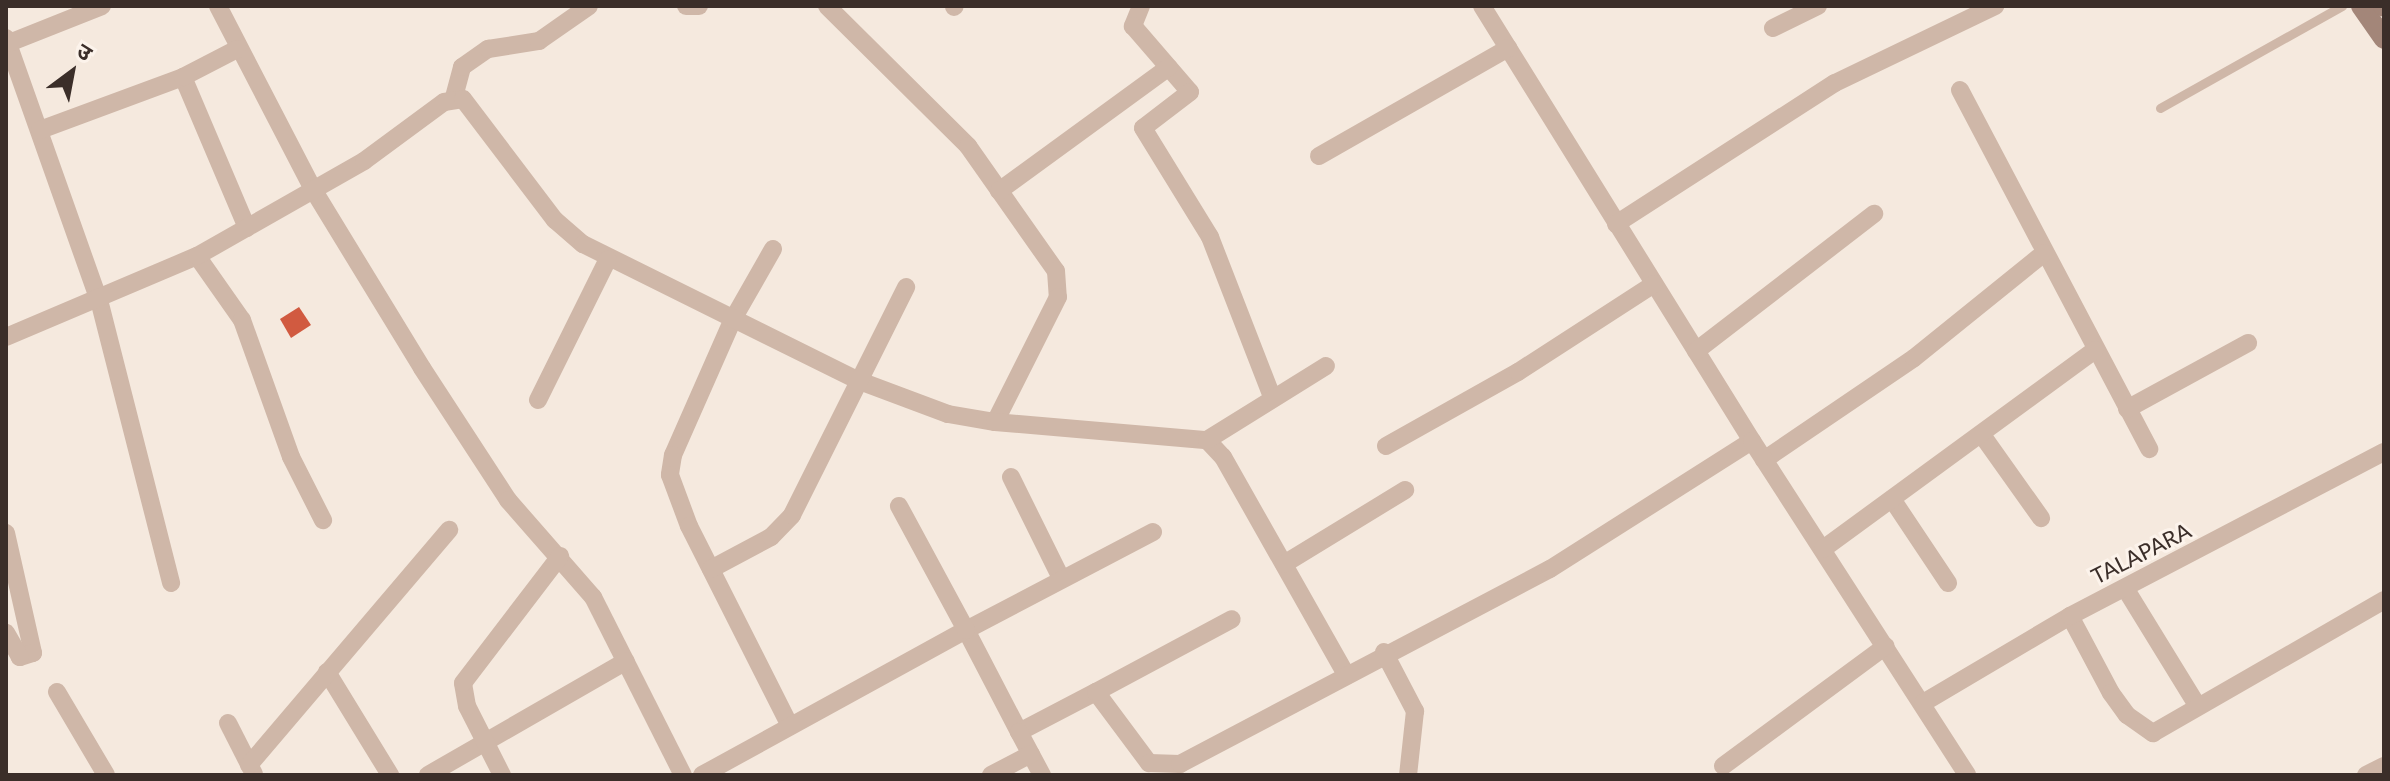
<!DOCTYPE html>
<html>
<head>
<meta charset="utf-8">
<style>
	body { margin:0 }
	#map { position:relative; width:2390px; height:781px; overflow:hidden; background:#f5e9de; font-family:Lato,"Noto Sans Devanagari",sans-serif }
	div>[style] { position:absolute }
	[style*='--x'] { left:calc(var(--x)*1px); top:calc(var(--y)*1px); width:calc(var(--w)*1px); rotate:calc(var(--a)*1deg) }
	.building>* { inset:0; background:#d15a40 }
	.service>* { height:9px; margin:-4.5px; padding:0 4.5px; transform-origin:4.5px; border-radius:4.5px; background:#cfb7a8 }
	.minor>* { height:18px; margin:-9px; padding:0 9px; transform-origin:9px; border-radius:9px; background:#cfb7a8 }
	.secondary>* { height:20px; margin:-10px; padding:0 10px; transform-origin:10px; border-radius:10px; background:#a38679 }
	span { translate:-50% -50%; white-space:nowrap; text-align:center; line-height:1.15; -webkit-text-stroke:6px #fcf3eb; paint-order:stroke }
	.street-label { font-size:22px; color:#3b2e29 }
	.frame { position:absolute; inset:0; border:8px solid #3b2e29; pointer-events:none }
	.north { position:absolute; left:32px; top:32px; width:80px; height:80px; -webkit-text-stroke:6px #fcf3eb; paint-order:stroke; rotate:32deg; font-size:22px; font-weight:700; line-height:32px; text-align:center; color:#3b2e29 }
	.north::after { content:''; display:block; margin:auto; width:28px; height:36px; background:#3b2e29; clip-path:polygon(50% 0,100% 100%,50% 72%,0 100%) }
</style>
</head>
<body>
<div id="map">
	<div class="building">
		<i style="clip-path:polygon(299px 307px,311px 325px,291px 338px,280px 319px)"></i>
	</div>
	<div class="service">
		<i style="--x:2160;--y:108;--w:209;--a:-29.3"></i>
	</div>
	<div class="minor">
		<i style="--x:218;--y:6;--w:208;--a:62.6"></i>
		<i style="--x:314;--y:191;--w:207;--a:58.6"></i>
		<i style="--x:422;--y:368;--w:158;--a:56.9"></i>
		<i style="--x:508;--y:500;--w:129;--a:48.8"></i>
		<i style="--x:593;--y:597;--w:199;--a:63.2"></i>
		<i style="--x:686;--y:6;--w:13;--a:0"></i>
		<i style="--x:827;--y:6;--w:199;--a:44.8"></i>
		<i style="--x:968;--y:146;--w:153;--a:54.9"></i>
		<i style="--x:1056;--y:271;--w:26;--a:86"></i>
		<i style="--x:1058;--y:297;--w:140;--a:116.7"></i>
		<i style="--x:1141;--y:6;--w:22;--a:112"></i>
		<i style="--x:1133;--y:26;--w:87;--a:49.2"></i>
		<i style="--x:1190;--y:92;--w:59;--a:142.5"></i>
		<i style="--x:1143;--y:128;--w:128;--a:58.4"></i>
		<i style="--x:1210;--y:237;--w:172;--a:68.8"></i>
		<i style="--x:1482;--y:6;--w:512;--a:58.17"></i>
		<i style="--x:954;--y:7;--w:1;--a:-45"></i>
		<i style="--x:1773;--y:28;--w:50;--a:-26.1"></i>
		<i style="--x:6;--y:38;--w:278;--a:70.5"></i>
		<i style="--x:99;--y:300;--w:292;--a:75.7"></i>
		<i style="--x:9;--y:43;--w:100;--a:-21.7"></i>
		<i style="--x:183;--y:77;--w:164;--a:67"></i>
		<i style="--x:1960;--y:90;--w:406;--a:62.2"></i>
		<i style="--x:454;--y:97;--w:31;--a:-75"></i>
		<i style="--x:462;--y:67;--w:32;--a:-35"></i>
		<i style="--x:488;--y:49;--w:52;--a:-8.9"></i>
		<i style="--x:539;--y:41;--w:61;--a:-35"></i>
		<i style="--x:40;--y:130;--w:153;--a:-20.3"></i>
		<i style="--x:183;--y:77;--w:61;--a:-27.4"></i>
		<i style="--x:1319;--y:156;--w:218;--a:-29.7"></i>
		<i style="--x:999;--y:191;--w:210;--a:-36.1"></i>
		<i style="--x:1616;--y:224;--w:260;--a:-32.8"></i>
		<i style="--x:1835;--y:83;--w:178;--a:-25.7"></i>
		<i style="--x:773;--y:249;--w:81;--a:119.7"></i>
		<i style="--x:733;--y:319;--w:149;--a:113.8"></i>
		<i style="--x:673;--y:455;--w:20;--a:99"></i>
		<i style="--x:670;--y:475;--w:54;--a:69.6"></i>
		<i style="--x:689;--y:526;--w:224;--a:63.2"></i>
		<i style="--x:197;--y:256;--w:78;--a:54.9"></i>
		<i style="--x:242;--y:320;--w:145;--a:70.3"></i>
		<i style="--x:291;--y:457;--w:71;--a:63.1"></i>
		<i style="--x:6;--y:337;--w:207;--a:-23"></i>
		<i style="--x:197;--y:256;--w:192;--a:-29.6"></i>
		<i style="--x:364;--y:161;--w:99;--a:-36.4"></i>
		<i style="--x:444;--y:102;--w:19;--a:-9"></i>
		<i style="--x:463;--y:99;--w:152;--a:52.8"></i>
		<i style="--x:555;--y:220;--w:37;--a:41"></i>
		<i style="--x:583;--y:244;--w:306;--a:26.4"></i>
		<i style="--x:857;--y:380;--w:97;--a:20.5"></i>
		<i style="--x:948;--y:414;--w:48;--a:9.7"></i>
		<i style="--x:995;--y:422;--w:213;--a:4.9"></i>
		<i style="--x:1207;--y:440;--w:23;--a:47"></i>
		<i style="--x:1223;--y:457;--w:249;--a:60.5"></i>
		<i style="--x:1696;--y:351;--w:225;--a:-37.6"></i>
		<i style="--x:538;--y:400;--w:157;--a:-63.6"></i>
		<i style="--x:2127;--y:409;--w:138;--a:-28.6"></i>
		<i style="--x:1982;--y:435;--w:102;--a:54.6"></i>
		<i style="--x:1207;--y:440;--w:140;--a:-31.9"></i>
		<i style="--x:1386;--y:446;--w:151;--a:-29.3"></i>
		<i style="--x:1518;--y:372;--w:162;--a:-32.9"></i>
		<i style="--x:1764;--y:460;--w:181;--a:-34.2"></i>
		<i style="--x:1914;--y:358;--w:167;--a:-38.9"></i>
		<i style="--x:1011;--y:477;--w:113;--a:63.7"></i>
		<i style="--x:1892;--y:499;--w:101;--a:56.3"></i>
		<i style="--x:1153;--y:532;--w:211;--a:152.3"></i>
		<i style="--x:966;--y:630;--w:115;--a:62.5"></i>
		<i style="--x:1019;--y:732;--w:87;--a:-27.5"></i>
		<i style="--x:1096;--y:692;--w:89;--a:53.3"></i>
		<i style="--x:1149;--y:763;--w:31;--a:2"></i>
		<i style="--x:1180;--y:764;--w:418;--a:-27.8"></i>
		<i style="--x:1550;--y:569;--w:239;--a:-32.4"></i>
		<i style="--x:1752;--y:441;--w:397;--a:57.2"></i>
		<i style="--x:6;--y:533;--w:123;--a:77.3"></i>
		<i style="--x:33;--y:653;--w:14;--a:163"></i>
		<i style="--x:20;--y:657;--w:28;--a:-120"></i>
		<i style="--x:1823;--y:549;--w:337;--a:-36.2"></i>
		<i style="--x:1284;--y:564;--w:142;--a:-31.4"></i>
		<i style="--x:711;--y:569;--w:68;--a:-28.1"></i>
		<i style="--x:771;--y:537;--w:30;--a:-46"></i>
		<i style="--x:792;--y:515;--w:255;--a:-63.4"></i>
		<i style="--x:2125;--y:588;--w:137;--a:58.4"></i>
		<i style="--x:2070;--y:616;--w:87;--a:62"></i>
		<i style="--x:2111;--y:693;--w:27;--a:54"></i>
		<i style="--x:2127;--y:715;--w:32;--a:35"></i>
		<i style="--x:2153;--y:733;--w:267;--a:-29.9"></i>
		<i style="--x:1384;--y:652;--w:67;--a:62.3"></i>
		<i style="--x:1415;--y:711;--w:64;--a:96.2"></i>
		<i style="--x:327;--y:672;--w:121;--a:58.5"></i>
		<i style="--x:57;--y:692;--w:96;--a:59.4"></i>
		<i style="--x:1096;--y:692;--w:154;--a:-28.2"></i>
		<i style="--x:1923;--y:703;--w:171;--a:-30.6"></i>
		<i style="--x:2070;--y:616;--w:354;--a:-27.6"></i>
		<i style="--x:228;--y:723;--w:57;--a:63"></i>
		<i style="--x:1019;--y:732;--w:49;--a:61.9"></i>
		<i style="--x:249;--y:765;--w:309;--a:-49.6"></i>
		<i style="--x:1723;--y:766;--w:202;--a:-36.4"></i>
		<i style="--x:428;--y:775;--w:228;--a:-29.9"></i>
		<i style="--x:502;--y:775;--w:77;--a:-116.9"></i>
		<i style="--x:467;--y:706;--w:23;--a:-100"></i>
		<i style="--x:463;--y:683;--w:160;--a:-52.6"></i>
		<i style="--x:702;--y:775;--w:301;--a:-28.8"></i>
		<i style="--x:966;--y:630;--w:141;--a:-118.4"></i>
		<i style="--x:991;--y:775;--w:45;--a:-27.7"></i>
		<i style="--x:2366;--y:775;--w:20;--a:-27"></i>
	</div>
	<div class="secondary">
		<i style="--x:2361;--y:6;--w:40;--a:55.1"></i>
		<i style="--x:2383;--y:6;--w:1;--a:45"></i>
	</div>
	<div class="street-label">
		<span style="left:2141px;top:553px;rotate:-27deg">TALAPARA</span>
	</div>
	<div class="frame"></div>
	<div class="north">उ</div>
</div>
</body>
</html>
